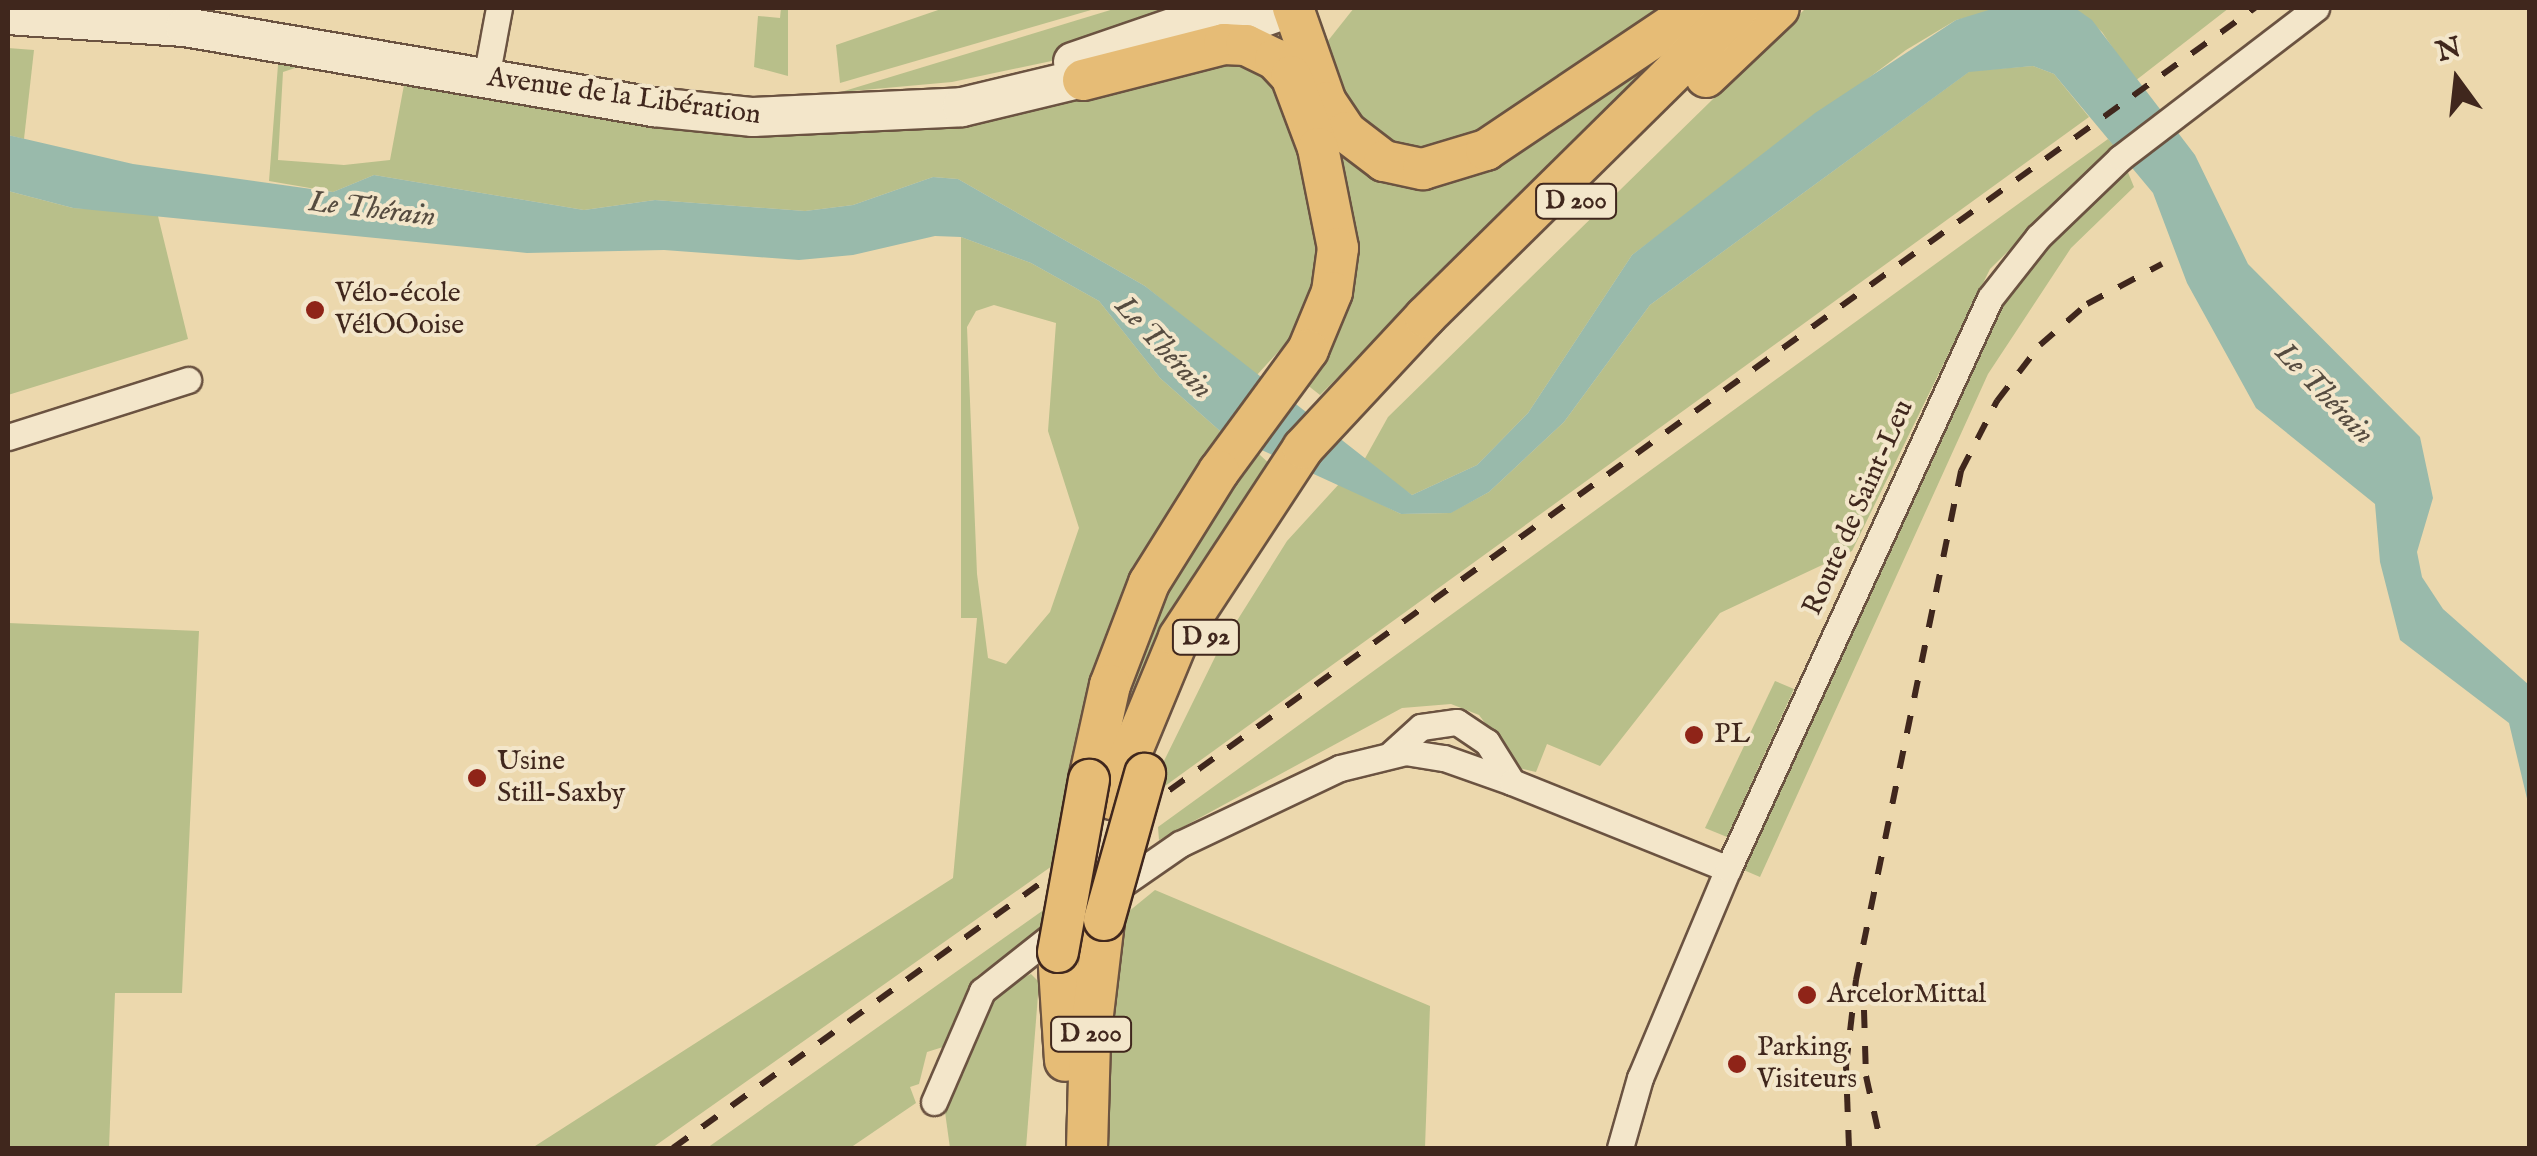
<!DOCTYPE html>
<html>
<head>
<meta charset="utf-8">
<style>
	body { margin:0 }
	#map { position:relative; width:2537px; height:1156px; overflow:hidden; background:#ecd8ad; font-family:"IM FELL English",serif }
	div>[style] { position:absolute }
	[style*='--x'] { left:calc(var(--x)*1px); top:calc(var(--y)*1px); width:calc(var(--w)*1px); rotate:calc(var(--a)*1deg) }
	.green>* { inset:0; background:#b8bf8a }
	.water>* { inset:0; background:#99baab }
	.roads { filter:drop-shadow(2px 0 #6b5341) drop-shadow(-2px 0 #6b5341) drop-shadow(0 2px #6b5341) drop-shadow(0 -2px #6b5341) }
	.minor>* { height:25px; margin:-12.5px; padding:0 12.5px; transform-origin:12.5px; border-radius:12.5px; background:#f3e6ca }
	.secondary>* { height:38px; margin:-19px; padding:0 19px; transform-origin:19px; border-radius:19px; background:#f3e6ca }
	.primary>* { height:40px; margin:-20px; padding:0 20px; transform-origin:20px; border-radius:20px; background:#e6bc76 }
	.rail>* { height:6px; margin-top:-3px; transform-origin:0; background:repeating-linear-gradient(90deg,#40271d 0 18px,transparent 0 36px) }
	.bridges { filter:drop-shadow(2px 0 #40271d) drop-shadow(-2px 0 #40271d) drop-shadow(0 2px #40271d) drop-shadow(0 -2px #40271d) }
	.primary-bridge>* { height:40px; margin:-20px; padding:0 20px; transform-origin:20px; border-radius:20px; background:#e6bc76 }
	.dots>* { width:28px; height:28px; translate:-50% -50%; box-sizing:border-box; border:5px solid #f3e6ca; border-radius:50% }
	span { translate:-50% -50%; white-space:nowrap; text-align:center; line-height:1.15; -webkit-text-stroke:8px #f3e6ca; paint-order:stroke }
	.shield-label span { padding:2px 8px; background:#f3e6ca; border:2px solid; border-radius:8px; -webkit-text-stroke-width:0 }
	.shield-label { font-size:25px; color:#40271d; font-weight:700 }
	.street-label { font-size:28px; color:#40271d }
	.poi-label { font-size:28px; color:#40271d }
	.left { translate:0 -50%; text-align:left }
	.water-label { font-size:30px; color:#564c40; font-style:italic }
	.frame { position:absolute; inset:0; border:10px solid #40271d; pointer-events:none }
	.north { position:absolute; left:2407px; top:30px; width:100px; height:100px; -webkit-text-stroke:8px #f3e6ca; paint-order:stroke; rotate:345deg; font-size:28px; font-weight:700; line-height:40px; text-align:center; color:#40271d }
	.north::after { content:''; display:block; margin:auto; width:35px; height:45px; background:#40271d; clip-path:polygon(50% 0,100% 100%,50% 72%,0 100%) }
</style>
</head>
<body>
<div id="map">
	<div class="green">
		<i style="clip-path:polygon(781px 8px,788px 8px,788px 76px,754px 67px,758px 16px,780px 18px)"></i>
		<i style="clip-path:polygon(944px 8px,1098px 8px,840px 83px,836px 45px)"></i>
		<i style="clip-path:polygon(1117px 8px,1174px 8px,1061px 59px,952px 82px,841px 92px)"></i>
		<i style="clip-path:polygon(1354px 8px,1676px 8px,1445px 153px,1386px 144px,1350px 113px,1327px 61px,1327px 42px)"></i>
		<i style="clip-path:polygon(1806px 8px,2010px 8px,1956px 20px,1906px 50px,1632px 255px,1528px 413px,1477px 465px,1412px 495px,1363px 462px,1388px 417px)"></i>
		<i style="clip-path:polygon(2075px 8px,2229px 8px,2135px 81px,2102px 32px)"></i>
		<i style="clip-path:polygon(1688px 30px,1320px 395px,1306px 384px,1344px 306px,1299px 48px,1401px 177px)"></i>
		<i style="clip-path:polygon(8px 48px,34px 50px,24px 139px,8px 135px)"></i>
		<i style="clip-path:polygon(evenodd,279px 52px,717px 122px,1217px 55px,1280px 77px,1328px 243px,1300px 328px,1256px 376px,1145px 286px,958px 179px,933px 177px,853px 205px,805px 211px,655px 200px,584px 210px,374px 175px,333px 192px,269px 181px,279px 52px,301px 66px,404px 85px,390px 160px,344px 165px,278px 160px,283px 72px,301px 66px)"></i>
		<i style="clip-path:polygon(2033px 66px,2054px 74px,2089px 117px,1165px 786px,1163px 763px,1218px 651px,1287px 541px,1339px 484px,1401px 514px,1450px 513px,1489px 492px,1564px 422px,1650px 305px,1970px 71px)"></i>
		<i style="clip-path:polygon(2108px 139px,2115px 146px,1990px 269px,1852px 551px,1720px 613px,1600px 766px,1547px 744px,1536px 772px,1519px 768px,1479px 715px,1451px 704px,1402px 708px,1159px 840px,1158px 827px)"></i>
		<i style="clip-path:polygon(2127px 170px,2134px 187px,2071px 248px,1988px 374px,1760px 877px,1739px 868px,2008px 294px,2049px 238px)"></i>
		<i style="clip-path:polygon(8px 191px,73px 208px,157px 212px,188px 339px,8px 395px)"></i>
		<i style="clip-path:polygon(evenodd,961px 237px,1031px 263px,1099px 301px,1160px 378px,1220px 431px,1052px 866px,652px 1148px,532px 1148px,953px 878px,977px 618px,961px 618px,961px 237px,994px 305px,1056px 323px,1048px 431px,1079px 528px,1050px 612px,1006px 664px,988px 658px,977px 574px,967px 327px,976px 311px,994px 305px)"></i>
		<i style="clip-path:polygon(1248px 444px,1272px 466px,1125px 723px,1108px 725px,1125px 663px)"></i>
		<i style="clip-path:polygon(8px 623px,199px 631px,182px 993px,115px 993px,109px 1148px,8px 1148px)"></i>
		<i style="clip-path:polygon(1775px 681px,1794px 689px,1727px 837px,1705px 828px)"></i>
		<i style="clip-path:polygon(1155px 890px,1430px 1006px,1425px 1148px,1108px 1148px,1117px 921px)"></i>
		<i style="clip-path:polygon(1052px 904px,1047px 926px,977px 976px,943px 1047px,927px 1052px,919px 1084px,910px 1087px,916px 1103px,850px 1148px,707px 1148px)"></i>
		<i style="clip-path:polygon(1031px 974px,1039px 982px,1026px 1148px,950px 1148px,945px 1112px,991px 993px)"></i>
	</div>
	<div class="water">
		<i style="clip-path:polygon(2075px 8px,2092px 20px,2195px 155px,2248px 264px,2420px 437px,2433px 498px,2417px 552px,2422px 577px,2443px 609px,2529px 685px,2529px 807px,2509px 723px,2400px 640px,2380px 562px,2375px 504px,2256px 408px,2187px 283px,2153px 193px,2054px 74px,2033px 66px,1969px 72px,1650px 305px,1564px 422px,1489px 492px,1451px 513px,1401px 514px,1220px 431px,1160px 378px,1099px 301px,1031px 263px,961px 237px,935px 236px,853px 255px,799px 260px,664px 250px,527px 253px,73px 208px,8px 191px,8px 135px,133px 164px,333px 192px,374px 175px,584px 210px,655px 200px,805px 211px,853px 205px,933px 177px,958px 179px,1145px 286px,1412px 495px,1477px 465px,1528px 413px,1632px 255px,1815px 113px,1956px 20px,1992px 9px)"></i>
	</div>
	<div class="roads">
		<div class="minor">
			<i style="--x:486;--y:78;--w:71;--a:-79.5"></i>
			<i style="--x:8;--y:437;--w:189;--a:-17.6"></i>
			<i style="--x:1392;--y:753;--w:39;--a:-42"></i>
			<i style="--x:1421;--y:727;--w:36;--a:-8"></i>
			<i style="--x:1457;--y:722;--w:36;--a:34"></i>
			<i style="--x:1487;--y:742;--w:47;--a:58"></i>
			<i style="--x:1112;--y:891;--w:83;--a:-34.7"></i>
			<i style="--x:1180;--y:844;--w:177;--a:-25.4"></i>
			<i style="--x:1340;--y:768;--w:67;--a:-13.8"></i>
			<i style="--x:1405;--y:752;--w:39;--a:9"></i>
			<i style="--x:1444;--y:758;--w:72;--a:19.4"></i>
			<i style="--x:1512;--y:782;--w:233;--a:21.9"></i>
			<i style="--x:934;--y:1102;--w:121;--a:-66.6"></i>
			<i style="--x:982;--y:991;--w:103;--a:-38.3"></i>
			<i style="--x:1620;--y:1148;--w:73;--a:-74.1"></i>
			<i style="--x:1640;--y:1078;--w:227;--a:-67.2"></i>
			<i style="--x:1728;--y:869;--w:628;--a:-65.35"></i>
			<i style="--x:1990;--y:298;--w:78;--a:-51.8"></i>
			<i style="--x:2038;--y:237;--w:114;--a:-43.9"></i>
			<i style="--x:2120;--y:158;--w:247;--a:-37.4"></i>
		</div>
		<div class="secondary">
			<i style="--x:8;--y:15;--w:177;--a:3.9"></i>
			<i style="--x:185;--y:27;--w:476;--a:9.7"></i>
			<i style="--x:654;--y:107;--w:100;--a:5.8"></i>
			<i style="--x:753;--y:117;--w:209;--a:-2.7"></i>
			<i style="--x:962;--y:107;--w:154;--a:-13.5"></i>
			<i style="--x:1197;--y:41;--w:98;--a:-19.7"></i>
			<i style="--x:1073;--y:62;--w:160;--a:-19"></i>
		</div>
		<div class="primary">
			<i style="--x:1293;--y:8;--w:100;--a:70.7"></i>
			<i style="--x:1326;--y:102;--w:36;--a:56"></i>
			<i style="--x:1346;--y:132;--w:48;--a:37.3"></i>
			<i style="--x:1384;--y:161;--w:40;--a:12"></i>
			<i style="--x:1423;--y:169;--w:66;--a:-16.8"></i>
			<i style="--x:1486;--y:150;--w:254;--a:-33.9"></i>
			<i style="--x:1706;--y:77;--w:100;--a:-43.4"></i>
			<i style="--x:1083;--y:80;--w:146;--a:-14.3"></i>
			<i style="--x:1224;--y:44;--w:22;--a:3"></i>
			<i style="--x:1246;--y:45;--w:32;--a:26"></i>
			<i style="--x:1275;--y:59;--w:23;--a:47"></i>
			<i style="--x:1291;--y:76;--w:77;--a:69.4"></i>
			<i style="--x:1318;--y:148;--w:102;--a:78.7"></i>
			<i style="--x:1338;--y:248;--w:44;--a:97.8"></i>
			<i style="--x:1332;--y:292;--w:63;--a:112.5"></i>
			<i style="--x:1308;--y:350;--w:150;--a:126.3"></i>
			<i style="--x:1219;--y:471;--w:132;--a:122"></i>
			<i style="--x:1149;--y:583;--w:109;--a:110.9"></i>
			<i style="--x:1110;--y:685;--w:97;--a:102.5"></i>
			<i style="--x:1112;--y:799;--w:175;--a:-67.5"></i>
			<i style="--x:1179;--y:637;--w:226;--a:-56.7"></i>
			<i style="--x:1303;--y:448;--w:179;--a:-47"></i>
			<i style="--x:1425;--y:317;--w:440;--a:-44.6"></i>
			<i style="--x:1058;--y:952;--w:109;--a:86.3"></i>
			<i style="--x:1087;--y:1148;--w:108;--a:-88.4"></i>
			<i style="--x:1090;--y:1040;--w:121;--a:-83.3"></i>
		</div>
	</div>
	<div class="rail">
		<i style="--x:1864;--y:1010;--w:66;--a:88.3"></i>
		<i style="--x:1866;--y:1076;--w:74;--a:77.5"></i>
		<i style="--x:673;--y:1148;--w:1950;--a:-35.78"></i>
		<i style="--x:1849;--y:1148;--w:82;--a:-92.1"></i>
		<i style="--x:1846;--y:1066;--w:87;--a:-83.4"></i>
		<i style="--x:1856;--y:980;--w:520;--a:-78.34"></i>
		<i style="--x:1961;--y:471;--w:79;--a:-62.8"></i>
		<i style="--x:1997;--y:401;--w:71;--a:-52.5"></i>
		<i style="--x:2040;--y:345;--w:62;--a:-41.1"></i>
		<i style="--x:2087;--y:304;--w:85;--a:-28.1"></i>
	</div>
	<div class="bridges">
		<div class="primary-bridge">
			<i style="--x:1104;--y:920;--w:152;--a:-74.3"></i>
			<i style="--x:1058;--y:952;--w:175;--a:-79.8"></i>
		</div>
	</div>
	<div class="dots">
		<i style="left:315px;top:310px;background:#8f2418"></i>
		<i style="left:1694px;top:735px;background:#8f2418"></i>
		<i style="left:477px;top:778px;background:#8f2418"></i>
		<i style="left:1807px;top:995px;background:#8f2418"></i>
		<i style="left:1737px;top:1064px;background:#8f2418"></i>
	</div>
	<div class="shield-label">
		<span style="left:1576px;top:201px">D 200</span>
		<span style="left:1206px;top:637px">D 92</span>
		<span style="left:1091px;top:1034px">D 200</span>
	</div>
	<div class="street-label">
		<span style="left:624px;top:97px;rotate:8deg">Avenue de la Libération</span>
		<span style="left:1859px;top:508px;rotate:-66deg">Route de Saint-Leu</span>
	</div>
	<div class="poi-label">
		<span class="left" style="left:335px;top:310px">Vélo-école<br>VélOOoise</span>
		<span class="left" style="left:1714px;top:735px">PL</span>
		<span class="left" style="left:497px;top:778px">Usine<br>Still-Saxby</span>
		<span class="left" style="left:1827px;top:995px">ArcelorMittal</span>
		<span class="left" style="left:1757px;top:1064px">Parking<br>Visiteurs</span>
	</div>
	<div class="water-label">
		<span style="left:372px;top:210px;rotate:7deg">Le Thérain</span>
		<span style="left:1163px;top:348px;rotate:47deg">Le Thérain</span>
		<span style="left:2324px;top:394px;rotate:46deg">Le Thérain</span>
	</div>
	<div class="frame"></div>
	<div class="north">N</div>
</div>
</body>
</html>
